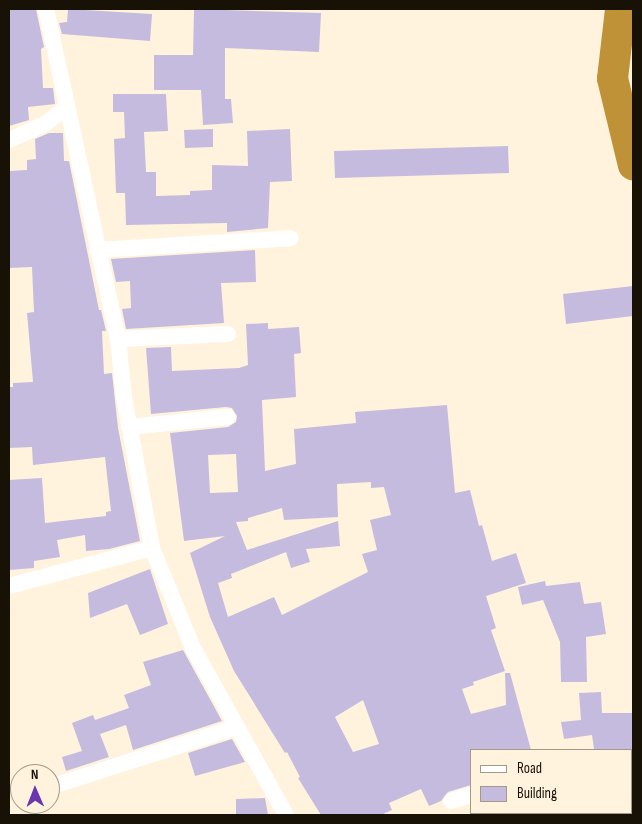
<!DOCTYPE html>
<html>
<head>
<meta charset="utf-8">
<style>
	body { margin:0 }
	#map { position:relative; width:642px; height:824px; overflow:hidden; background:#fff3de; font-family:"Sofia Sans Condensed",sans-serif }
	div>[style] { position:absolute }
	[style*='--x'] { left:calc(var(--x)*1px); top:calc(var(--y)*1px); width:calc(var(--w)*1px); rotate:calc(var(--a)*1deg) }
	.river>* { height:31px; margin:-15.5px; padding:0 15.5px; transform-origin:15.5px; border-radius:15.5px; background:#c09237 }
	.building>* { inset:0; background:#c5bbde }
	.minor>* { height:16px; margin:-8px; padding:0 8px; transform-origin:8px; border-radius:8px; background:#fff }
	span { translate:-50% -50%; white-space:nowrap; text-align:center; line-height:1.15; -webkit-text-stroke:4px #fff3de; paint-order:stroke }
	.frame { position:absolute; inset:0; border:10px solid #181106; pointer-events:none }
	.legend { position:absolute; left:470px; top:749px; width:162px; height:65px; box-sizing:border-box; background:#fff3de; border:1px solid #a39988; margin:0; padding:6px 9px; list-style:none; font-size:15px; color:#181106 }
	.legend li { display:flex; align-items:center; gap:10px; height:25px }
	.legend b { width:25px; border:1px solid #a39988 }
	.north { position:absolute; left:10px; top:764px; width:50px; height:50px; box-sizing:border-box; background:#fff3de; border:1px solid #a39988; border-radius:50%; rotate:359deg; font-size:14px; font-weight:700; line-height:20px; text-align:center; color:#181106 }
	.north::after { content:''; display:block; margin:auto; width:18px; height:22px; background:#6a37af; clip-path:polygon(50% 0,100% 100%,50% 72%,0 100%) }
</style>
</head>
<body>
<div id="map">
	<div class="river">
		<i style="--x:620;--y:9;--w:69;--a:96.6"></i>
		<i style="--x:612;--y:78;--w:89;--a:76.4"></i>
	</div>
	<div class="building">
		<i style="clip-path:polygon(9px 9px,36px 9px,44px 47px,41px 49px,43px 88px,53px 88px,55px 104px,28px 107px,29px 120px,9px 126px)"></i>
		<i style="clip-path:polygon(68px 9px,152px 14px,150px 41px,62px 34px,59px 23px,67px 22px)"></i>
		<i style="clip-path:polygon(194px 9px,321px 13px,319px 52px,225px 48px,225px 99px,231px 99px,233px 123px,203px 125px,201px 90px,154px 90px,154px 55px,193px 55px)"></i>
		<i style="clip-path:polygon(113px 94px,166px 94px,168px 131px,144px 132px,146px 172px,156px 172px,156px 196px,190px 195px,190px 191px,212px 190px,212px 165px,248px 166px,247px 131px,290px 129px,292px 181px,270px 182px,268px 228px,227px 232px,227px 223px,126px 225px,125px 193px,116px 193px,114px 139px,125px 138px,124px 112px,113px 112px)"></i>
		<i style="clip-path:polygon(213px 129px,213px 147px,185px 148px,184px 130px)"></i>
		<i style="clip-path:polygon(49px 133px,63px 133px,64px 161px,69px 161px,99px 310px,101px 310px,106px 331px,102px 331px,104px 374px,112px 373px,118px 428px,140px 541px,109px 549px,86px 551px,85px 535px,57px 540px,60px 557px,34px 561px,34px 568px,9px 570px,9px 480px,42px 478px,45px 523px,106px 516px,106px 512px,111px 511px,105px 457px,33px 465px,32px 447px,9px 448px,9px 387px,13px 387px,13px 383px,33px 382px,27px 313px,34px 312px,32px 267px,9px 268px,9px 171px,27px 170px,27px 160px,36px 159px,35px 139px)"></i>
		<i style="clip-path:polygon(508px 146px,509px 173px,335px 178px,334px 151px)"></i>
		<i style="clip-path:polygon(255px 250px,256px 282px,221px 283px,224px 323px,126px 329px,122px 309px,131px 308px,130px 281px,116px 282px,111px 259px)"></i>
		<i style="clip-path:polygon(633px 286px,633px 316px,566px 324px,563px 294px)"></i>
		<i style="clip-path:polygon(evenodd,268px 323px,268px 329px,299px 327px,301px 353px,294px 354px,296px 397px,262px 400px,265px 471px,296px 464px,294px 429px,356px 423px,355px 412px,447px 405px,455px 493px,470px 490px,479px 526px,482px 525px,492px 561px,516px 553px,526px 583px,486px 596px,496px 628px,491px 630px,505px 671px,473px 682px,474px 685px,462px 689px,471px 714px,506px 705px,505px 673px,510px 673px,531px 750px,471px 750px,471px 785px,448px 792px,441px 801px,429px 806px,421px 789px,389px 803px,392px 810px,381px 815px,321px 815px,298px 778px,300px 777px,287px 752px,285px 753px,234px 671px,210px 617px,190px 553px,225px 536px,184px 541px,170px 433px,228px 427px,236px 422px,237px 416px,232px 408px,226px 407px,151px 414px,146px 348px,171px 347px,172px 371px,239px 368px,248px 365px,246px 324px,268px 323px,236px 454px,238px 492px,210px 493px,208px 455px,236px 454px,268px 323px,371px 482px,371px 488px,384px 487px,391px 515px,370px 520px,377px 550px,362px 554px,368px 572px,282px 615px,274px 597px,228px 617px,218px 583px,232px 578px,231px 574px,286px 552px,291px 568px,310px 562px,306px 549px,340px 546px,338px 521px,247px 550px,236px 522px,248px 521px,248px 518px,282px 508px,284px 520px,338px 517px,337px 484px,371px 482px,268px 323px,363px 700px,379px 744px,353px 752px,335px 717px,363px 700px)"></i>
		<i style="clip-path:polygon(150px 569px,168px 624px,140px 635px,127px 604px,90px 618px,88px 593px)"></i>
		<i style="clip-path:polygon(545px 581px,546px 586px,580px 582px,584px 604px,601px 602px,606px 634px,586px 637px,587px 682px,561px 682px,560px 642px,543px 600px,522px 605px,518px 587px)"></i>
		<i style="clip-path:polygon(183px 650px,222px 721px,133px 750px,126px 725px,100px 734px,109px 757px,66px 771px,62px 757px,82px 751px,72px 723px,93px 715px,95px 720px,129px 708px,124px 695px,151px 685px,143px 662px)"></i>
		<i style="clip-path:polygon(601px 692px,602px 713px,632px 713px,632px 750px,594px 749px,592px 735px,564px 739px,561px 722px,581px 720px,579px 693px)"></i>
		<i style="clip-path:polygon(232px 739px,245px 762px,195px 776px,188px 753px)"></i>
		<i style="clip-path:polygon(265px 798px,268px 815px,236px 815px,236px 799px)"></i>
	</div>
	<div class="minor">
		<i style="--x:46;--y:9;--w:338;--a:77.7"></i>
		<i style="--x:118;--y:339;--w:58;--a:84.1"></i>
		<i style="--x:124;--y:397;--w:154;--a:79.5"></i>
		<i style="--x:152;--y:548;--w:108;--a:67.7"></i>
		<i style="--x:193;--y:648;--w:191;--a:60.9"></i>
		<i style="--x:9;--y:140;--w:39;--a:-24"></i>
		<i style="--x:45;--y:124;--w:28;--a:-38"></i>
		<i style="--x:97;--y:250;--w:194;--a:-3.5"></i>
		<i style="--x:118;--y:339;--w:110;--a:-2.6"></i>
		<i style="--x:129;--y:427;--w:99;--a:-5.8"></i>
		<i style="--x:9;--y:586;--w:148;--a:-14.9"></i>
		<i style="--x:50;--y:787;--w:196;--a:-17.8"></i>
		<i style="--x:451;--y:801;--w:21;--a:-17"></i>
		<i style="--x:564;--y:813;--w:3;--a:45"></i>
	</div>
	<div class="frame"></div>
	<ul class="legend">
	<li><b style="height:6px;background:#fff"></b>Road</li>
	<li><b style="height:14px;background:#c5bbde"></b>Building</li>
	</ul>
	<div class="north">N</div>
</div>
</body>
</html>
